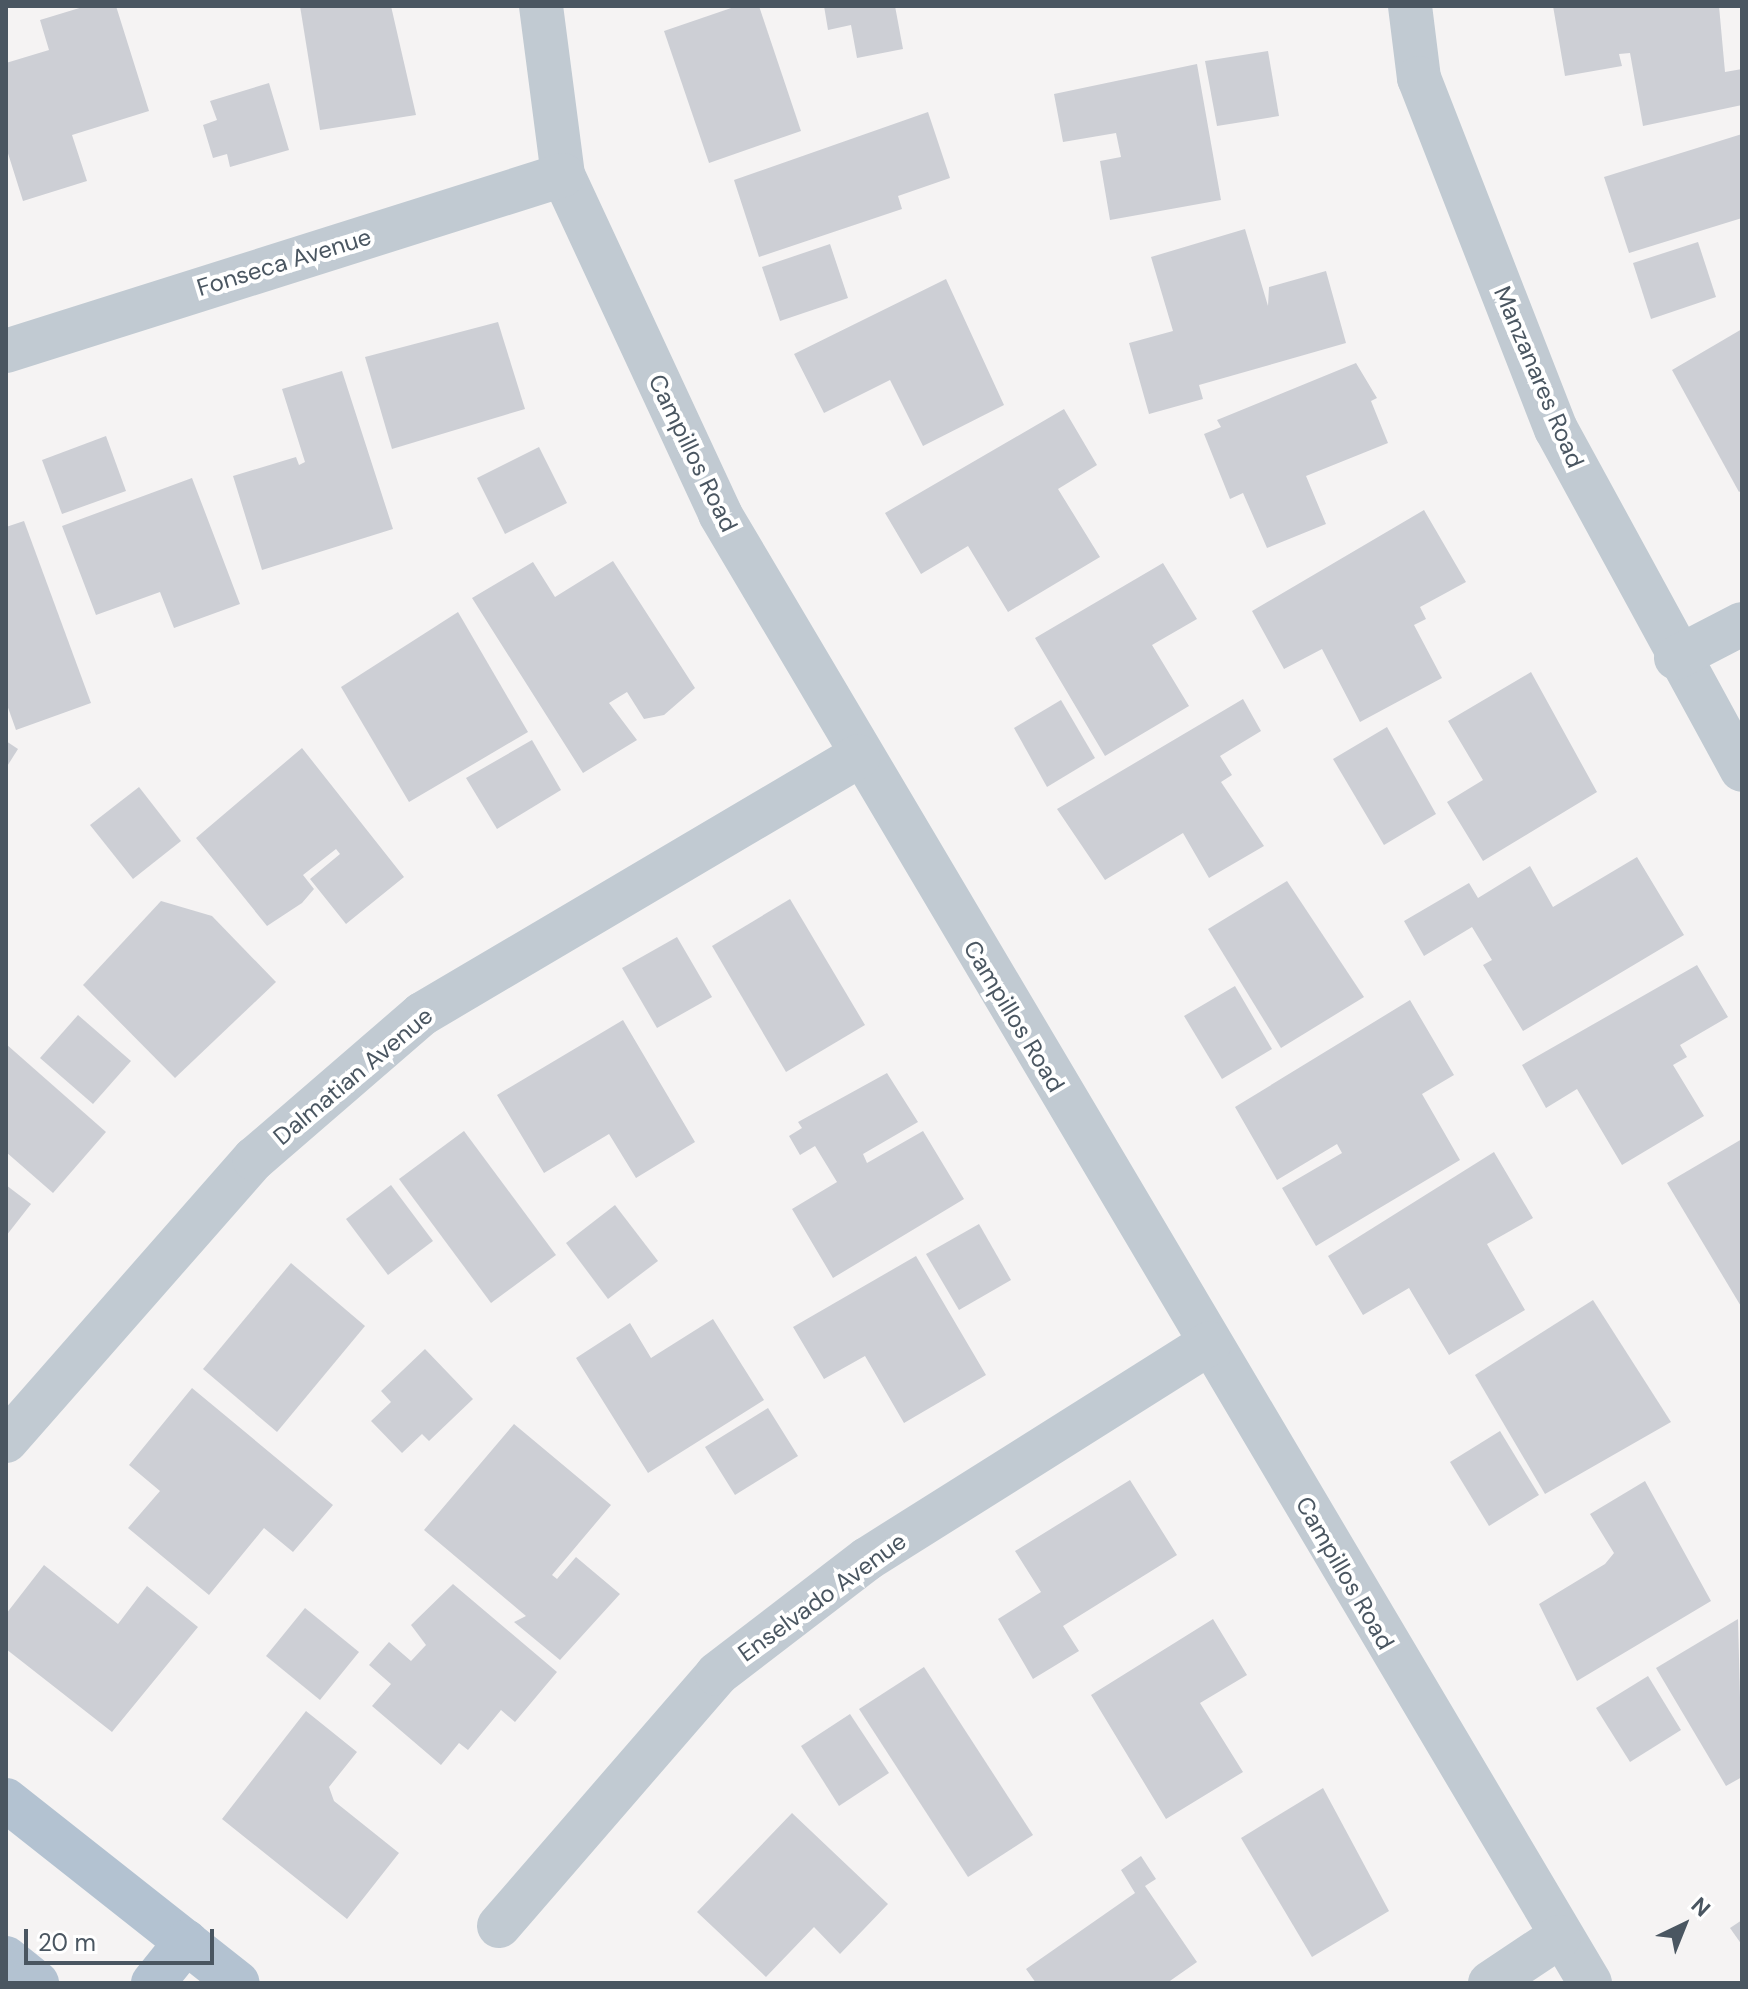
<!DOCTYPE html>
<html>
<head>
<meta charset="utf-8">
<style>
	body { margin:0 }
	#map { position:relative; width:1748px; height:1989px; overflow:hidden; background:#f5f3f3; font-family:"DM Sans",sans-serif }
	div>[style] { position:absolute }
	[style*='--x'] { left:calc(var(--x)*1px); top:calc(var(--y)*1px); width:calc(var(--w)*1px); rotate:calc(var(--a)*1deg) }
	.building>* { inset:0; background:#cdcfd5 }
	.minor>* { height:44px; margin:-22px; padding:0 22px; transform-origin:22px; border-radius:22px; background:#c1cad2 }
	.major>* { height:44px; margin:-22px; padding:0 22px; transform-origin:22px; border-radius:22px; background:#b3c2d1 }
	span { translate:-50% -50%; white-space:nowrap; text-align:center; line-height:1.15; -webkit-text-stroke:8px #fff; paint-order:stroke }
	.street-label { font-size:24px; color:#4a5661 }
	.frame { position:absolute; inset:0; border:8px solid #4a5661; pointer-events:none }
	.north { position:absolute; left:1644px; top:1885px; width:80px; height:80px; -webkit-text-stroke:6px #fff; paint-order:stroke; rotate:43deg; font-size:22px; font-weight:700; line-height:32px; text-align:center; color:#4a5661 }
	.north::after { content:''; display:block; margin:auto; width:28px; height:36px; background:#4a5661; clip-path:polygon(50% 0,100% 100%,50% 72%,0 100%) }
	.scale { position:absolute; left:24px; top:1929px; width:190px; height:36px; box-sizing:border-box; border:4px solid #4a5661; border-top:0; padding-left:10px; font-size:24px; line-height:28px; white-space:nowrap; color:#4a5661; -webkit-text-stroke:6px #fff; paint-order:stroke }
</style>
</head>
<body>
<div id="map">
	<div class="building">
		<i style="clip-path:polygon(86px 6px,116px 6px,149px 111px,72px 135px,87px 181px,23px 201px,6px 147px,6px 63px,49px 50px,40px 20px)"></i>
		<i style="clip-path:polygon(300px 6px,391px 6px,416px 115px,320px 130px)"></i>
		<i style="clip-path:polygon(737px 6px,759px 6px,801px 131px,709px 163px,664px 31px)"></i>
		<i style="clip-path:polygon(824px 6px,895px 6px,903px 49px,857px 58px,851px 25px,828px 30px)"></i>
		<i style="clip-path:polygon(1553px 6px,1719px 6px,1725px 72px,1742px 69px,1742px 105px,1643px 126px,1630px 53px,1619px 54px,1622px 66px,1565px 76px)"></i>
		<i style="clip-path:polygon(1268px 51px,1279px 116px,1217px 126px,1205px 61px)"></i>
		<i style="clip-path:polygon(1197px 64px,1221px 200px,1110px 220px,1100px 161px,1121px 157px,1116px 133px,1063px 142px,1054px 94px)"></i>
		<i style="clip-path:polygon(269px 83px,289px 150px,230px 167px,227px 154px,213px 158px,203px 125px,217px 120px,210px 101px)"></i>
		<i style="clip-path:polygon(928px 112px,950px 178px,898px 196px,902px 209px,759px 257px,734px 180px)"></i>
		<i style="clip-path:polygon(1742px 134px,1742px 218px,1629px 253px,1604px 177px)"></i>
		<i style="clip-path:polygon(1245px 229px,1268px 306px,1269px 287px,1326px 271px,1346px 343px,1199px 385px,1203px 399px,1149px 414px,1129px 343px,1173px 331px,1151px 257px)"></i>
		<i style="clip-path:polygon(1698px 242px,1716px 297px,1651px 319px,1633px 263px)"></i>
		<i style="clip-path:polygon(830px 244px,848px 298px,780px 321px,762px 267px)"></i>
		<i style="clip-path:polygon(946px 279px,1004px 405px,923px 446px,890px 380px,824px 413px,794px 354px)"></i>
		<i style="clip-path:polygon(498px 322px,525px 409px,392px 449px,365px 357px)"></i>
		<i style="clip-path:polygon(1742px 329px,1742px 490px,1739px 492px,1672px 370px)"></i>
		<i style="clip-path:polygon(1356px 363px,1377px 398px,1371px 401px,1388px 443px,1306px 476px,1326px 524px,1267px 548px,1243px 493px,1230px 499px,1204px 434px,1221px 427px,1217px 420px)"></i>
		<i style="clip-path:polygon(342px 371px,393px 529px,262px 570px,233px 476px,296px 457px,299px 465px,305px 462px,282px 389px)"></i>
		<i style="clip-path:polygon(1064px 409px,1097px 465px,1058px 489px,1100px 557px,1008px 612px,968px 546px,921px 574px,885px 513px)"></i>
		<i style="clip-path:polygon(106px 436px,126px 491px,62px 514px,42px 460px)"></i>
		<i style="clip-path:polygon(539px 447px,567px 503px,505px 534px,477px 478px)"></i>
		<i style="clip-path:polygon(192px 478px,240px 604px,174px 628px,160px 592px,96px 615px,62px 526px)"></i>
		<i style="clip-path:polygon(1424px 510px,1466px 582px,1420px 607px,1426px 619px,1414px 625px,1442px 678px,1360px 722px,1322px 649px,1284px 669px,1252px 611px)"></i>
		<i style="clip-path:polygon(24px 521px,91px 703px,16px 730px,6px 702px,6px 527px)"></i>
		<i style="clip-path:polygon(613px 561px,695px 688px,664px 715px,644px 719px,627px 692px,609px 703px,637px 740px,583px 773px,472px 598px,533px 562px,555px 597px)"></i>
		<i style="clip-path:polygon(1163px 563px,1197px 619px,1152px 645px,1189px 706px,1105px 756px,1035px 638px)"></i>
		<i style="clip-path:polygon(458px 612px,528px 732px,409px 802px,341px 687px)"></i>
		<i style="clip-path:polygon(1531px 672px,1597px 792px,1483px 861px,1447px 802px,1483px 780px,1448px 721px)"></i>
		<i style="clip-path:polygon(1243px 699px,1261px 731px,1220px 756px,1232px 775px,1221px 782px,1264px 846px,1209px 878px,1183px 833px,1105px 880px,1057px 809px)"></i>
		<i style="clip-path:polygon(1061px 700px,1095px 758px,1047px 787px,1014px 728px)"></i>
		<i style="clip-path:polygon(1387px 727px,1436px 814px,1384px 845px,1333px 759px)"></i>
		<i style="clip-path:polygon(532px 740px,561px 790px,497px 829px,466px 778px)"></i>
		<i style="clip-path:polygon(6px 741px,18px 749px,6px 768px)"></i>
		<i style="clip-path:polygon(302px 748px,404px 877px,346px 924px,310px 879px,340px 854px,336px 849px,303px 875px,314px 889px,302px 903px,267px 926px,196px 838px)"></i>
		<i style="clip-path:polygon(139px 787px,181px 841px,133px 879px,90px 825px)"></i>
		<i style="clip-path:polygon(1637px 857px,1684px 935px,1523px 1031px,1483px 965px,1492px 960px,1472px 927px,1424px 956px,1404px 921px,1469px 883px,1478px 898px,1530px 866px,1553px 907px)"></i>
		<i style="clip-path:polygon(1287px 881px,1364px 997px,1281px 1048px,1208px 929px)"></i>
		<i style="clip-path:polygon(790px 899px,865px 1025px,786px 1072px,712px 946px)"></i>
		<i style="clip-path:polygon(161px 901px,212px 916px,276px 982px,175px 1078px,83px 985px)"></i>
		<i style="clip-path:polygon(677px 937px,712px 997px,657px 1028px,622px 968px)"></i>
		<i style="clip-path:polygon(1697px 965px,1728px 1017px,1680px 1045px,1687px 1057px,1673px 1065px,1704px 1116px,1622px 1165px,1577px 1089px,1546px 1108px,1522px 1065px)"></i>
		<i style="clip-path:polygon(1235px 986px,1272px 1049px,1222px 1079px,1184px 1016px)"></i>
		<i style="clip-path:polygon(1410px 1000px,1454px 1075px,1422px 1094px,1460px 1160px,1316px 1246px,1282px 1188px,1342px 1153px,1337px 1144px,1277px 1180px,1235px 1107px)"></i>
		<i style="clip-path:polygon(78px 1015px,131px 1061px,93px 1104px,40px 1058px)"></i>
		<i style="clip-path:polygon(623px 1020px,695px 1142px,636px 1178px,609px 1134px,544px 1173px,497px 1095px)"></i>
		<i style="clip-path:polygon(6px 1044px,106px 1132px,53px 1193px,6px 1152px)"></i>
		<i style="clip-path:polygon(887px 1073px,918px 1122px,863px 1154px,867px 1163px,923px 1131px,964px 1199px,833px 1278px,792px 1209px,837px 1182px,815px 1146px,800px 1155px,789px 1136px,802px 1128px,798px 1122px)"></i>
		<i style="clip-path:polygon(464px 1131px,556px 1255px,491px 1303px,399px 1179px)"></i>
		<i style="clip-path:polygon(1742px 1139px,1742px 1308px,1667px 1183px)"></i>
		<i style="clip-path:polygon(1494px 1152px,1533px 1218px,1487px 1244px,1525px 1310px,1449px 1355px,1409px 1288px,1363px 1315px,1328px 1256px)"></i>
		<i style="clip-path:polygon(6px 1185px,31px 1204px,6px 1236px)"></i>
		<i style="clip-path:polygon(391px 1185px,433px 1241px,388px 1275px,346px 1219px)"></i>
		<i style="clip-path:polygon(615px 1205px,658px 1261px,608px 1299px,566px 1243px)"></i>
		<i style="clip-path:polygon(979px 1224px,1011px 1280px,959px 1310px,926px 1254px)"></i>
		<i style="clip-path:polygon(916px 1256px,986px 1375px,904px 1423px,865px 1356px,824px 1379px,793px 1327px)"></i>
		<i style="clip-path:polygon(291px 1263px,365px 1326px,277px 1432px,203px 1369px)"></i>
		<i style="clip-path:polygon(1593px 1300px,1671px 1422px,1545px 1494px,1475px 1375px)"></i>
		<i style="clip-path:polygon(713px 1319px,764px 1400px,648px 1473px,576px 1358px,630px 1323px,651px 1358px)"></i>
		<i style="clip-path:polygon(425px 1349px,473px 1399px,429px 1441px,422px 1434px,402px 1453px,371px 1421px,391px 1402px,381px 1391px)"></i>
		<i style="clip-path:polygon(192px 1388px,333px 1505px,293px 1552px,264px 1528px,209px 1595px,128px 1528px,160px 1491px,129px 1465px)"></i>
		<i style="clip-path:polygon(768px 1408px,798px 1456px,735px 1495px,705px 1447px)"></i>
		<i style="clip-path:polygon(514px 1424px,611px 1505px,552px 1575px,557px 1579px,576px 1557px,620px 1594px,560px 1660px,514px 1622px,526px 1616px,424px 1530px)"></i>
		<i style="clip-path:polygon(1500px 1431px,1539px 1495px,1489px 1526px,1450px 1462px)"></i>
		<i style="clip-path:polygon(1130px 1480px,1177px 1555px,1063px 1626px,1079px 1651px,1033px 1679px,998px 1619px,1041px 1592px,1015px 1551px)"></i>
		<i style="clip-path:polygon(1645px 1481px,1711px 1601px,1577px 1681px,1539px 1604px,1605px 1564px,1614px 1553px,1590px 1514px)"></i>
		<i style="clip-path:polygon(44px 1565px,118px 1624px,147px 1586px,198px 1627px,112px 1732px,6px 1649px,6px 1614px)"></i>
		<i style="clip-path:polygon(453px 1584px,557px 1672px,515px 1722px,501px 1710px,468px 1750px,459px 1743px,441px 1765px,372px 1706px,391px 1684px,369px 1665px,389px 1642px,411px 1661px,426px 1645px,411px 1625px)"></i>
		<i style="clip-path:polygon(305px 1608px,359px 1652px,320px 1700px,266px 1656px)"></i>
		<i style="clip-path:polygon(1213px 1619px,1247px 1675px,1200px 1703px,1243px 1772px,1166px 1819px,1091px 1695px)"></i>
		<i style="clip-path:polygon(1738px 1619px,1742px 1777px,1726px 1786px,1656px 1668px)"></i>
		<i style="clip-path:polygon(924px 1667px,1033px 1835px,968px 1877px,859px 1709px)"></i>
		<i style="clip-path:polygon(1648px 1676px,1681px 1730px,1630px 1762px,1596px 1708px)"></i>
		<i style="clip-path:polygon(306px 1711px,357px 1752px,329px 1787px,334px 1801px,399px 1853px,347px 1919px,222px 1819px)"></i>
		<i style="clip-path:polygon(850px 1714px,889px 1773px,839px 1806px,801px 1746px)"></i>
		<i style="clip-path:polygon(1323px 1788px,1389px 1911px,1312px 1957px,1241px 1838px)"></i>
		<i style="clip-path:polygon(792px 1813px,888px 1904px,840px 1954px,814px 1927px,766px 1977px,697px 1912px)"></i>
		<i style="clip-path:polygon(1141px 1856px,1156px 1879px,1145px 1886px,1197px 1962px,1167px 1983px,1036px 1983px,1026px 1969px,1135px 1893px,1121px 1870px)"></i>
		<i style="clip-path:polygon(1742px 1920px,1742px 1945px,1730px 1928px)"></i>
	</div>
	<div class="minor">
		<i style="--x:541;--y:6;--w:170;--a:82.6"></i>
		<i style="--x:563;--y:175;--w:374;--a:65.1"></i>
		<i style="--x:720;--y:514;--w:1707;--a:59.36"></i>
		<i style="--x:1410;--y:6;--w:73;--a:82.9"></i>
		<i style="--x:1419;--y:78;--w:377;--a:68.7"></i>
		<i style="--x:1556;--y:429;--w:388;--a:61.4"></i>
		<i style="--x:6;--y:351;--w:584;--a:-17.54"></i>
		<i style="--x:1676;--y:658;--w:74;--a:-27.3"></i>
		<i style="--x:6;--y:1441;--w:376;--a:-48.7"></i>
		<i style="--x:254;--y:1159;--w:222;--a:-40.8"></i>
		<i style="--x:422;--y:1014;--w:507;--a:-30.56"></i>
		<i style="--x:499;--y:1926;--w:333;--a:-49.1"></i>
		<i style="--x:717;--y:1674;--w:189;--a:-37.5"></i>
		<i style="--x:867;--y:1559;--w:405;--a:-32.2"></i>
		<i style="--x:1490;--y:1983;--w:83;--a:-33.7"></i>
	</div>
	<div class="major">
		<i style="--x:6;--y:1800;--w:295;--a:38.3"></i>
		<i style="--x:6;--y:1958;--w:40;--a:39"></i>
		<i style="--x:153;--y:1983;--w:53;--a:-51.2"></i>
	</div>
	<div class="street-label">
		<span style="left:284px;top:262px;rotate:-17deg">Fonseca Avenue</span>
		<span style="left:1539px;top:377px;rotate:67deg">Manzanares Road</span>
		<span style="left:693px;top:453px;rotate:64deg">Campillos Road</span>
		<span style="left:1014px;top:1016px;rotate:59deg">Campillos Road</span>
		<span style="left:353px;top:1076px;rotate:-40deg">Dalmatian Avenue</span>
		<span style="left:1345px;top:1573px;rotate:60deg">Campillos Road</span>
		<span style="left:822px;top:1597px;rotate:-36deg">Enselvado Avenue</span>
	</div>
	<div class="frame"></div>
	<div class="north">N</div>
	<div class="scale">20 m</div>
</div>
</body>
</html>
